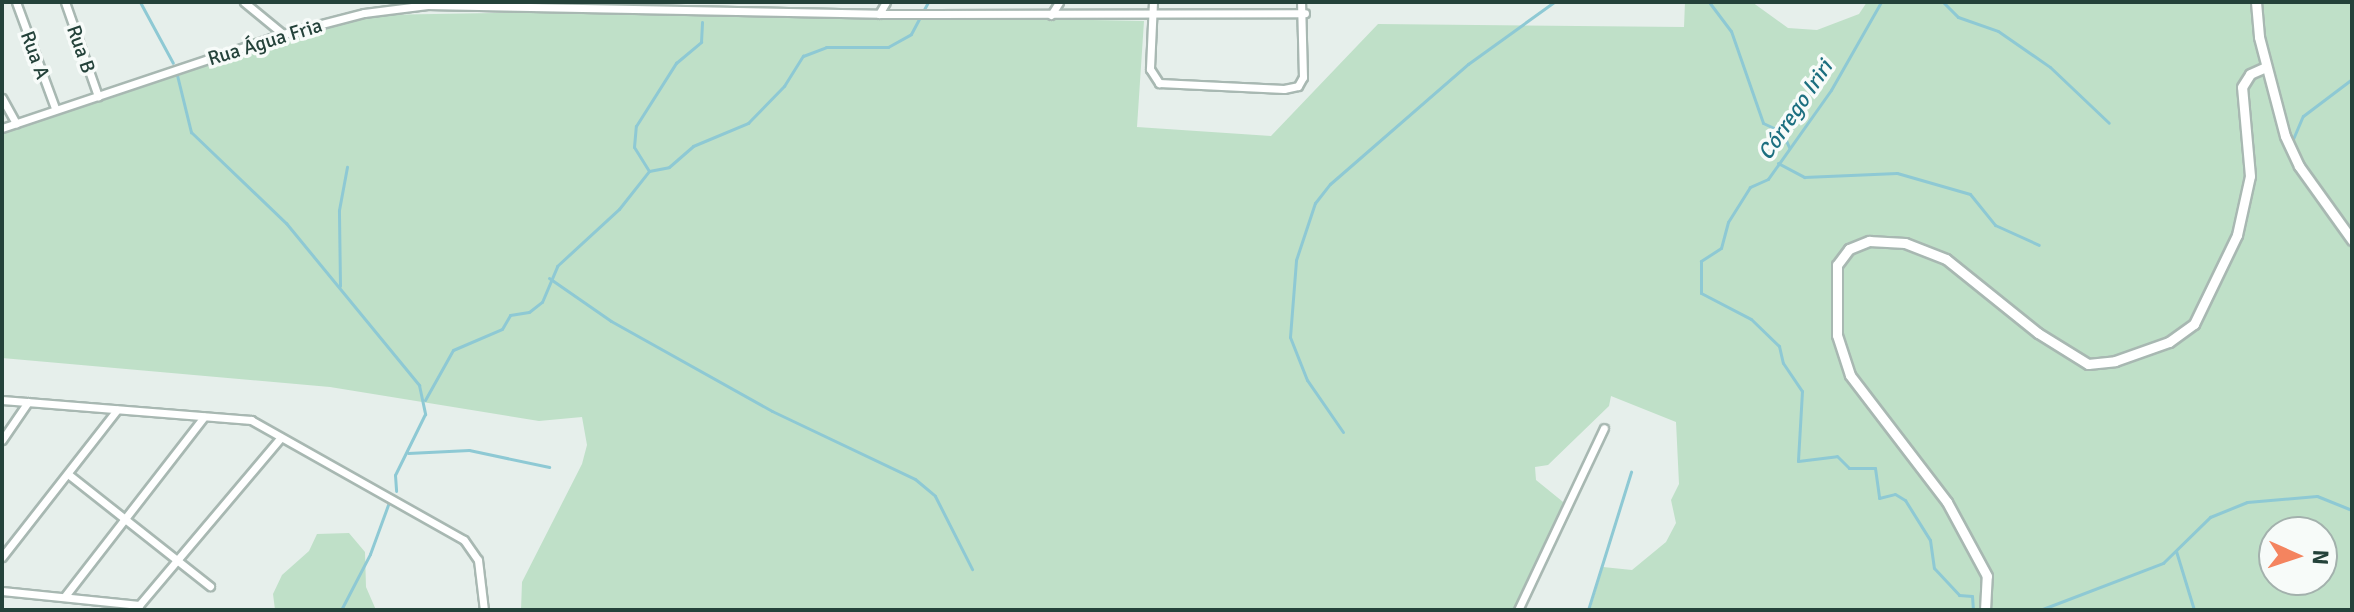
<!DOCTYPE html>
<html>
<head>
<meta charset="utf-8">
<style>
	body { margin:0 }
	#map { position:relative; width:2354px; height:612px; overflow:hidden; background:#e6efeb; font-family:Signika,sans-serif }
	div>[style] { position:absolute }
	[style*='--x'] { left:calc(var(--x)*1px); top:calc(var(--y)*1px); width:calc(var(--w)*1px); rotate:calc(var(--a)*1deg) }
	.green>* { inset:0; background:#bfe0c8 }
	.stream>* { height:3px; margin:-1.5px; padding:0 1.5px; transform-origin:1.5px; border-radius:1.5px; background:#8ec9d4 }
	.roads { filter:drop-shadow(2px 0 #a8b8b2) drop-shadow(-2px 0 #a8b8b2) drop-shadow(0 2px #a8b8b2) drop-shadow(0 -2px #a8b8b2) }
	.minor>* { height:7px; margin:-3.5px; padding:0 3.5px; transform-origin:3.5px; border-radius:3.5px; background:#fff }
	.tertiary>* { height:9px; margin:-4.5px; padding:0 4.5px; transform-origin:4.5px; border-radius:4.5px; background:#fff }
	span { translate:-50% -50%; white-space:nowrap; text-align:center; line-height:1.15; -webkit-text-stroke:7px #f7fbf9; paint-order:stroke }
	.street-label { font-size:20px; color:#24423a }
	.water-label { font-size:22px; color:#1c6f80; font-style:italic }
	.frame { position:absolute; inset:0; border:4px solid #24423a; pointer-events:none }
	.north { position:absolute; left:2258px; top:516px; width:80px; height:80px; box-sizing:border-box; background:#f7fbf9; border:2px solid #a3b1ad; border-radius:50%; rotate:93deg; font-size:22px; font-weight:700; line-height:32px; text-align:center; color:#24423a }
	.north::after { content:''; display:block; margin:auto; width:28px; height:36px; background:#f4845f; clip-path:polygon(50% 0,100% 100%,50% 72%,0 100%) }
</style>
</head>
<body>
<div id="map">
	<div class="green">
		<i style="clip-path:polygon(evenodd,1685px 2px,1752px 2px,1788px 28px,1817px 30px,1859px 14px,1867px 2px,2352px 2px,2352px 610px,1590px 610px,1603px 567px,1632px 570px,1666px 542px,1676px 523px,1671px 500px,1679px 484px,1676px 422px,1611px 396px,1609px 406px,1548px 465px,1535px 467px,1536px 480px,1573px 510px,1519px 610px,521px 610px,522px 582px,582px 464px,587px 445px,582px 417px,539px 421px,330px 387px,2px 358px,2px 132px,220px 55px,375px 15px,615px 11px,1144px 21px,1137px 127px,1271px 136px,1378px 24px,1684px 27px,1685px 2px,2274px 532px,2322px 532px,2322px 580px,2274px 580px,2274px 532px)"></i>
		<i style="clip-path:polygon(349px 533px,365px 552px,366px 587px,376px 610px,275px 610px,273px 594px,282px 575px,309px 551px,317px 534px)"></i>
	</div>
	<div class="stream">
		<i style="--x:140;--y:2;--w:69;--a:61.6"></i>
		<i style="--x:1709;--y:2;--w:36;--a:53"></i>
		<i style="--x:1731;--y:31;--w:97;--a:70.8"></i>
		<i style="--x:1763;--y:123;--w:21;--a:25"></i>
		<i style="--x:1782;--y:132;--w:17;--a:65"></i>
		<i style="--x:1881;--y:2;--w:101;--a:119.6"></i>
		<i style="--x:1831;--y:90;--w:109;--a:125.3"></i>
		<i style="--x:1768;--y:179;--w:20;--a:156"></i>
		<i style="--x:1750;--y:187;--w:41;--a:122.2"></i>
		<i style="--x:1728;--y:222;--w:27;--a:105"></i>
		<i style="--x:1721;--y:248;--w:24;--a:147"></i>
		<i style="--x:1701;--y:261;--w:32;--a:90"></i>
		<i style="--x:1701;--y:293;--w:56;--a:27.5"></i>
		<i style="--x:1751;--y:319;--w:39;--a:44"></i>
		<i style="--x:1779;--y:346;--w:17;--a:77"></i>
		<i style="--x:1783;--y:363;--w:34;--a:56"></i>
		<i style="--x:1802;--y:391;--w:70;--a:93.3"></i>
		<i style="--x:1798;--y:461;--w:39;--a:-7"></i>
		<i style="--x:1837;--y:456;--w:17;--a:45"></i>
		<i style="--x:1849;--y:468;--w:26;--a:0"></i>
		<i style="--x:1875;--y:468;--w:30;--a:82"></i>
		<i style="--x:1879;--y:498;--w:16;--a:-14"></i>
		<i style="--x:1895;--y:494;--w:12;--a:31"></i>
		<i style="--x:1905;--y:500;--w:47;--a:58"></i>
		<i style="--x:1930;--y:540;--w:28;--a:82"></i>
		<i style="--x:1934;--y:568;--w:37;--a:47"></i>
		<i style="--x:1959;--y:595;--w:13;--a:4"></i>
		<i style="--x:1972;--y:596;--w:14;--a:86"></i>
		<i style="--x:1943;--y:2;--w:21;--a:45"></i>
		<i style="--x:1958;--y:17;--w:42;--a:19.3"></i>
		<i style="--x:1998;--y:31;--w:63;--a:34.7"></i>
		<i style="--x:2050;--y:67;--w:81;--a:43.5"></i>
		<i style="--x:177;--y:75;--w:59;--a:76.2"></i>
		<i style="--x:191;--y:132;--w:132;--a:43.8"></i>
		<i style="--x:286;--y:223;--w:210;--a:50.6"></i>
		<i style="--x:419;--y:385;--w:30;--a:78"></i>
		<i style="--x:425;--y:414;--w:68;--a:116.2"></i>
		<i style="--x:395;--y:475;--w:16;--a:86"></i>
		<i style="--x:2293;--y:139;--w:25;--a:-67"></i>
		<i style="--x:2303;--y:116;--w:61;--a:-37.1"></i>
		<i style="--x:1778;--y:163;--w:30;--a:28"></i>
		<i style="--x:1804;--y:177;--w:93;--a:-2.5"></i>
		<i style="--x:1897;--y:173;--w:76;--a:16"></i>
		<i style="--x:1970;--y:194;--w:40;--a:51"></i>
		<i style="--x:1995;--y:225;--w:48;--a:24.4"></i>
		<i style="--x:649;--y:171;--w:28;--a:-122"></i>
		<i style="--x:634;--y:147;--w:21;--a:-85"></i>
		<i style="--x:636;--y:126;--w:75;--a:-57.6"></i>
		<i style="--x:676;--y:63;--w:33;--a:-40"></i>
		<i style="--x:701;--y:42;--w:20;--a:-87"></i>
		<i style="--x:549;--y:278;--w:75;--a:34.7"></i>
		<i style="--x:611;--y:321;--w:184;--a:29.2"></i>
		<i style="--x:772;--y:411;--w:158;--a:25.4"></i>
		<i style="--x:915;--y:479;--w:26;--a:40"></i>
		<i style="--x:935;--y:496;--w:82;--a:63.1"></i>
		<i style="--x:340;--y:286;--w:76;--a:-90.8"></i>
		<i style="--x:339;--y:210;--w:44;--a:-79.5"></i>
		<i style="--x:425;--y:400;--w:57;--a:-60.8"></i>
		<i style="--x:453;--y:350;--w:53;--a:-23.2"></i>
		<i style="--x:502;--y:329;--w:16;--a:-60"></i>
		<i style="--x:510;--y:315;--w:19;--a:-9"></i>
		<i style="--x:529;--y:312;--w:16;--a:-38"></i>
		<i style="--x:542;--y:302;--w:39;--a:-67"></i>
		<i style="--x:557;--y:266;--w:84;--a:-42.6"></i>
		<i style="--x:619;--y:209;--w:48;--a:-51.7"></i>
		<i style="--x:649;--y:171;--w:20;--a:-11"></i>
		<i style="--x:669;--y:167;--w:32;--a:-41"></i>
		<i style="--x:693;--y:146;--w:60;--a:-22.7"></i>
		<i style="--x:748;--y:123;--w:52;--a:-45.8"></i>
		<i style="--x:784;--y:86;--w:36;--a:-58"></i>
		<i style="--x:803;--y:56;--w:25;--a:-21"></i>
		<i style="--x:826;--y:47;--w:62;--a:0"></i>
		<i style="--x:888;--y:47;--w:26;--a:-29"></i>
		<i style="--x:911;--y:34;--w:36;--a:-62"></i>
		<i style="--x:1343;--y:432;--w:63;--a:-124.7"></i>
		<i style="--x:1307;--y:380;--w:46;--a:-111.6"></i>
		<i style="--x:1290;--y:337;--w:77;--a:-85.5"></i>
		<i style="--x:1296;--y:260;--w:60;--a:-71.6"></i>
		<i style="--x:1315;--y:203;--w:24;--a:-52"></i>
		<i style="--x:1330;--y:184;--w:183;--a:-41"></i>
		<i style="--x:1468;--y:64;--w:106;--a:-35.8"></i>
		<i style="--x:408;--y:453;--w:61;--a:-2.8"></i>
		<i style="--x:469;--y:450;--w:82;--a:12"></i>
		<i style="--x:2176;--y:551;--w:62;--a:73"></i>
		<i style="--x:341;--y:610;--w:63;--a:-62.6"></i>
		<i style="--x:370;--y:554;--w:55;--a:-69.9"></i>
		<i style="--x:1588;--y:610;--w:145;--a:-72.7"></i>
		<i style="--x:2040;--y:610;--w:132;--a:-20.9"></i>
		<i style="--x:2163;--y:563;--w:66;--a:-44.4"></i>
		<i style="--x:2210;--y:517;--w:40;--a:-22"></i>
		<i style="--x:2247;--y:502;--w:70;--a:-4.9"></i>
		<i style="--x:2317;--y:496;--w:38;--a:22"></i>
	</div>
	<div class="roads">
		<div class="minor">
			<i style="--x:16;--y:2;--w:113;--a:69.8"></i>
			<i style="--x:65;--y:2;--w:100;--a:70.7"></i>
			<i style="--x:244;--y:2;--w:50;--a:39.4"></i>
			<i style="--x:1153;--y:2;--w:67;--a:92.6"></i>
			<i style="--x:1150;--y:69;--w:17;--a:57"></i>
			<i style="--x:1159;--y:83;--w:125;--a:2.7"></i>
			<i style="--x:1284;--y:89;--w:14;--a:-12"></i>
			<i style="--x:1298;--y:86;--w:10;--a:-61"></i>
			<i style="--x:1303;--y:77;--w:75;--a:-91.5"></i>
			<i style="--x:879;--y:14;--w:14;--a:-60"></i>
			<i style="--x:1051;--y:15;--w:15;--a:-58"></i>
			<i style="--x:2;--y:98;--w:29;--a:61"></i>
			<i style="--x:2;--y:128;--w:296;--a:-18.5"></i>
			<i style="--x:283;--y:34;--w:84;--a:-14.5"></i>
			<i style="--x:364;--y:13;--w:64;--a:-7.2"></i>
			<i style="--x:427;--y:5;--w:452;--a:1.1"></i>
			<i style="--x:879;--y:14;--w:426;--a:-0.1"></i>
			<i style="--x:2;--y:400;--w:250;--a:4.6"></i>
			<i style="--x:251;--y:420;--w:244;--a:29.4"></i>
			<i style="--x:464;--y:540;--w:24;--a:55"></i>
			<i style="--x:478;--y:560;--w:50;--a:83.2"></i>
			<i style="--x:2;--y:440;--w:46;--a:-55.6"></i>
			<i style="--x:68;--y:474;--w:181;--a:38.3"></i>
			<i style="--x:2;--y:557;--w:187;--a:-52"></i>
			<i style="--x:2;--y:591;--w:138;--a:5.8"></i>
			<i style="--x:65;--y:596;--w:227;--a:-52.2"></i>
			<i style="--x:135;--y:610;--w:226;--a:-49.8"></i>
			<i style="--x:1518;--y:610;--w:201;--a:-64.7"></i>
		</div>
		<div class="tertiary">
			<i style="--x:2256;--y:2;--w:35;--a:85"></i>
			<i style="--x:2259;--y:37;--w:102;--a:75.3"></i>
			<i style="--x:2285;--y:136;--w:33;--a:65"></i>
			<i style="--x:2299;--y:166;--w:91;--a:54.4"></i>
			<i style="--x:1985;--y:610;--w:34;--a:-87"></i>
			<i style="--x:1987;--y:576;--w:84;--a:-118.4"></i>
			<i style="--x:1947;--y:502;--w:160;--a:-127.4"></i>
			<i style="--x:1850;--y:375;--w:42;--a:-108"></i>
			<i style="--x:1837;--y:335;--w:70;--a:-90"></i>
			<i style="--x:1837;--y:265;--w:20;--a:-53"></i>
			<i style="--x:1849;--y:249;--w:22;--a:-22"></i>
			<i style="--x:1869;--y:241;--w:36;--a:3"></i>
			<i style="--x:1905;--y:243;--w:44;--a:21.3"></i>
			<i style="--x:1946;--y:259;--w:118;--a:38.8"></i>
			<i style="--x:2038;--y:333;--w:59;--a:31.8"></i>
			<i style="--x:2088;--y:364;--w:27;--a:-6"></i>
			<i style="--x:2115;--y:361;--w:57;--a:-19.4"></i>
			<i style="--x:2169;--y:342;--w:31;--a:-36"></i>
			<i style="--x:2194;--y:324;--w:99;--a:-64.2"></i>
			<i style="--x:2237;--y:235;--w:60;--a:-77.6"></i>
			<i style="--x:2250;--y:176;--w:89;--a:-95.1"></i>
			<i style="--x:2242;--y:87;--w:15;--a:-58"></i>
			<i style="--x:2250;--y:74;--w:17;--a:-24"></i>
		</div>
	</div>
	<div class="street-label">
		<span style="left:265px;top:42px;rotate:-17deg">Rua Água Fria</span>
		<span style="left:81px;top:49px;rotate:71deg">Rua B</span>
		<span style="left:35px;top:55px;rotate:70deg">Rua A</span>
	</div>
	<div class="water-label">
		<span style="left:1795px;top:110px;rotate:-56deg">Córrego Iriri</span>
	</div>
	<div class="frame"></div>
	<div class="north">N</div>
</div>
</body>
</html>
